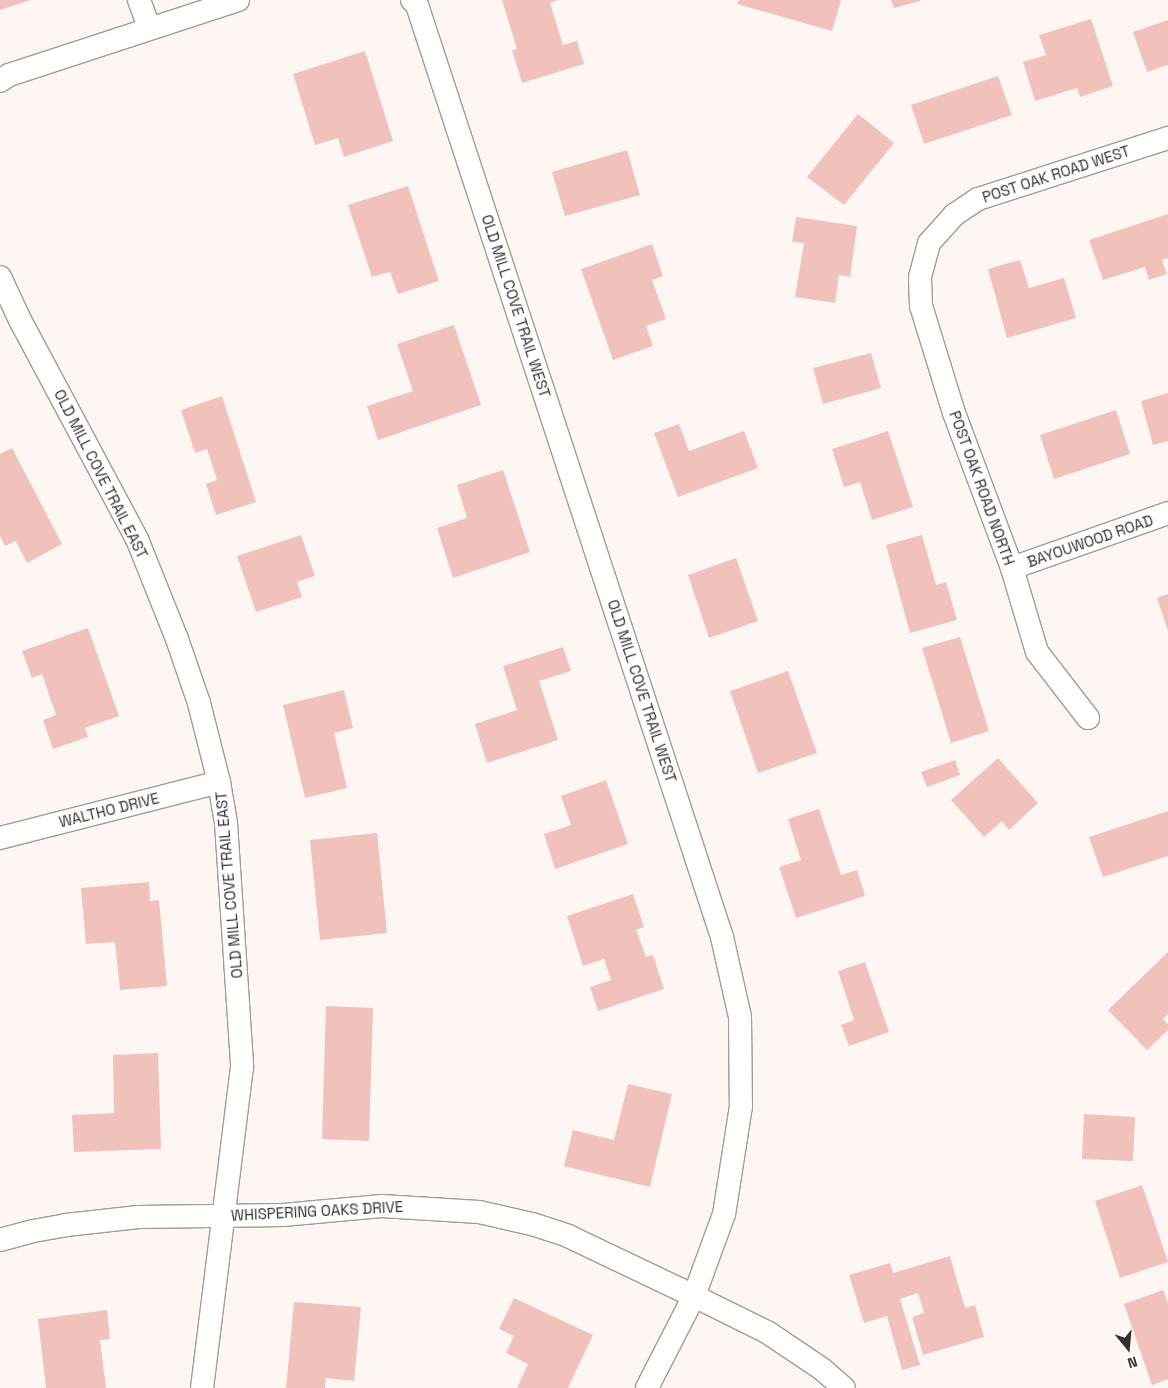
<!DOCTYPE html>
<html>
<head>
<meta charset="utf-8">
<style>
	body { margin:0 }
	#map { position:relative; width:1168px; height:1388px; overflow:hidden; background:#fdf6f2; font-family:"Space Grotesk",sans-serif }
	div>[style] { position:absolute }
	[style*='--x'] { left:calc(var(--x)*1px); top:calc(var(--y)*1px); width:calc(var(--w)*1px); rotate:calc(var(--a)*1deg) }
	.building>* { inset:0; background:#f0c2bb }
	.roads { filter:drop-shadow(1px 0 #a69a94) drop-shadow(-1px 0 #a69a94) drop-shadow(0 1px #a69a94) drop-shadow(0 -1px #a69a94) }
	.street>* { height:22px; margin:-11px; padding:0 11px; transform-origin:11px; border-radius:11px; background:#fff }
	span { translate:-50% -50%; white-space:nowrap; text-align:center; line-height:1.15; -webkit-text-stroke:4px #fff; paint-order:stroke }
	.street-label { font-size:15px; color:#342f2d }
	.north { position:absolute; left:1103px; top:1323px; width:50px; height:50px; -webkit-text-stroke:4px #fff; paint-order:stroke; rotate:163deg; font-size:14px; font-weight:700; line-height:20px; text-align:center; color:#342f2d }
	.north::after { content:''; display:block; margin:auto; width:18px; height:22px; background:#342f2d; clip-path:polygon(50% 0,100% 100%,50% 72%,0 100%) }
</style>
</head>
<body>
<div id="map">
	<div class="building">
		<i style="clip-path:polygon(0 0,31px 0,0 10px)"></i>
		<i style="clip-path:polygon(502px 0,558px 0,550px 3px,563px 45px,577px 41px,584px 64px,522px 83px,512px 50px,517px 49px)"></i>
		<i style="clip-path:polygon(739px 0,841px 0,832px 31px,737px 4px)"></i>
		<i style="clip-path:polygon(891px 0,920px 0,920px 1px,894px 8px)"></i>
		<i style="clip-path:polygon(1091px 19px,1113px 86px,1080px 97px,1077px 88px,1035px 101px,1023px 62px,1046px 55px,1039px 35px)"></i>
		<i style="clip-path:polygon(1168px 20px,1168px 65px,1147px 72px,1133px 32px)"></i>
		<i style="clip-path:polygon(365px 51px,393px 141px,344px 157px,338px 138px,315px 145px,293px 74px)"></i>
		<i style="clip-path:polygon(998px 76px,1012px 115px,924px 144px,911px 105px)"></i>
		<i style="clip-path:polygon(858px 114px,894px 143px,844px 205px,807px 177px)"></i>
		<i style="clip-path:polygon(627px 150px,640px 195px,565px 216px,552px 172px)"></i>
		<i style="clip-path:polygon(408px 186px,439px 281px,398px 294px,390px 272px,372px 277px,348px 205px)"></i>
		<i style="clip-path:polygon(1168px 214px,1168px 258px,1162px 260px,1167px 274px,1149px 280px,1145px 267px,1103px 280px,1089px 240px)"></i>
		<i style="clip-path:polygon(796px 217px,857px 226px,850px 277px,839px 275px,835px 303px,795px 297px,804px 243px,792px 242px)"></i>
		<i style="clip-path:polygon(652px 244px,663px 276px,652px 280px,666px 319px,646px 326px,653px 346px,613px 360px,581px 269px)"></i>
		<i style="clip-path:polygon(1020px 260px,1029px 288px,1064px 278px,1076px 318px,1007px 338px,988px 269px)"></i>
		<i style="clip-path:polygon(454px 325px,481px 405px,378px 440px,367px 406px,413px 391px,397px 344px)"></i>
		<i style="clip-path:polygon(871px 353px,881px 388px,823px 404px,813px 368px)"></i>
		<i style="clip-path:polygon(1168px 393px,1168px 441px,1153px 445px,1141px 401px)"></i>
		<i style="clip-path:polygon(222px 396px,256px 502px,216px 515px,206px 484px,217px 480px,207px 449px,195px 453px,181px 410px)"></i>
		<i style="clip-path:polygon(1116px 410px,1130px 454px,1054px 479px,1040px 435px)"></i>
		<i style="clip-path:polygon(679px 424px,689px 451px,744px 431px,758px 468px,678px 497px,654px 433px)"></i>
		<i style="clip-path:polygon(888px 431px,913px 507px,872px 520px,860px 482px,844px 487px,832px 449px)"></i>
		<i style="clip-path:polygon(12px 448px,62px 544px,27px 563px,16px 541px,5px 546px,0 536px,0 454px)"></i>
		<i style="clip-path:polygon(503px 470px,530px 552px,453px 578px,437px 528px,467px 518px,457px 485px)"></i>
		<i style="clip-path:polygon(301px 535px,315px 576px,297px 582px,302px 597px,256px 612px,237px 556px)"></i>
		<i style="clip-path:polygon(922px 535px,936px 585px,946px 582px,957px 620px,910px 633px,886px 545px)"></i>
		<i style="clip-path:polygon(736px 558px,758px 621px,709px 638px,688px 575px)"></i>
		<i style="clip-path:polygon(1168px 594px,1168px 631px,1157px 598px)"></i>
		<i style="clip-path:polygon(88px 628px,119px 716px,85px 728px,88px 737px,53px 749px,43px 720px,56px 715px,42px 674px,32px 678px,22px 651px)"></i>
		<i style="clip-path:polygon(960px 637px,989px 731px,951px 743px,922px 648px)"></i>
		<i style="clip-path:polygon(563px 647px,571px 671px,539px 681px,558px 740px,487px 763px,475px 724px,517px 710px,503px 666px)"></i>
		<i style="clip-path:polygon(788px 671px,817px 753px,758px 773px,730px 691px)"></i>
		<i style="clip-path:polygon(344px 690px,353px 728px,334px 733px,347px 788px,305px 798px,283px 705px)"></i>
		<i style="clip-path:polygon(998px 758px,1038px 803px,1009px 830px,1002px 821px,984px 837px,951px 800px)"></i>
		<i style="clip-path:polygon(955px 760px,960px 775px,927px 787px,921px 772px)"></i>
		<i style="clip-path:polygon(606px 780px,628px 844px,555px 869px,544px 834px,571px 825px,561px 796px)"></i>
		<i style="clip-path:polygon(819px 809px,841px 875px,857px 870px,865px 896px,796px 918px,779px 867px,801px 860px,788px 819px)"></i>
		<i style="clip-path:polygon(1168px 811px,1168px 856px,1103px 877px,1089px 837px)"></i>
		<i style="clip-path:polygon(377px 833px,387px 933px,320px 940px,310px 840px)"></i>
		<i style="clip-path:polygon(149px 882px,150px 901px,159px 900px,167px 986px,120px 990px,115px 942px,86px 944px,81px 888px)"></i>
		<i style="clip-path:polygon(633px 894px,644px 927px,636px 930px,646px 957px,653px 955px,664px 989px,598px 1011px,590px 987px,611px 980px,604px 959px,583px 966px,567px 916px)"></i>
		<i style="clip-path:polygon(1168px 952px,1168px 1014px,1163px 1019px,1168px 1024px,1168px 1030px,1147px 1050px,1108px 1010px)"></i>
		<i style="clip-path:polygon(865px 962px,889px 1032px,849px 1046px,841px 1025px,854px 1020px,838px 971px)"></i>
		<i style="clip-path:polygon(326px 1006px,373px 1008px,369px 1141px,322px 1139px)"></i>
		<i style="clip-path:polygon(158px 1053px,161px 1149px,74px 1152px,72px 1115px,114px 1113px,113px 1055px)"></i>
		<i style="clip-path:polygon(628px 1084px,672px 1094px,650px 1187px,564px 1166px,573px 1130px,614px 1140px)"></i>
		<i style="clip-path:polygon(1084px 1114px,1135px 1117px,1133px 1161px,1082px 1159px)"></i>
		<i style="clip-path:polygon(1142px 1185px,1168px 1262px,1120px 1278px,1095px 1201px)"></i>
		<i style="clip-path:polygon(950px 1256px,965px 1308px,975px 1305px,984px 1337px,923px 1355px,912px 1317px,924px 1313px,918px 1293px,900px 1299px,920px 1365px,902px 1370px,887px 1316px,864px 1323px,849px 1275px,890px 1263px,893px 1273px)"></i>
		<i style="clip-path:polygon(1163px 1290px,1168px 1303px,1168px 1379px,1152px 1385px,1124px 1304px)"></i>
		<i style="clip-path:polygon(514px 1298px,593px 1335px,568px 1388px,517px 1388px,528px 1364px,506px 1353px,514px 1336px,499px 1329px)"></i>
		<i style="clip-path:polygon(294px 1302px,361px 1307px,354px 1381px,326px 1378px,325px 1388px,286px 1388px)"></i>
		<i style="clip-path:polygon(107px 1310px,110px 1339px,100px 1340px,106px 1388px,46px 1388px,38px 1319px)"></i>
	</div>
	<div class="roads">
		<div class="street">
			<i style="--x:139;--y:0;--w:30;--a:70"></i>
			<i style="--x:412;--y:0;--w:7;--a:45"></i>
			<i style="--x:417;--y:5;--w:981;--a:71.88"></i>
			<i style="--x:722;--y:937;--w:82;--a:77.3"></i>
			<i style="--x:740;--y:1017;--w:89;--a:89.4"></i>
			<i style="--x:741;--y:1106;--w:109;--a:98.9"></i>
			<i style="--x:724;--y:1214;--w:87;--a:110.1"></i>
			<i style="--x:694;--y:1296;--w:103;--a:117.1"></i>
			<i style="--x:0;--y:81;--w:11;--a:-34"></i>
			<i style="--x:9;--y:75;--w:241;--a:-18.1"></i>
			<i style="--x:0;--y:277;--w:47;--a:65.1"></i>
			<i style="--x:20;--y:320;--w:248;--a:61.9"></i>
			<i style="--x:137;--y:539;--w:108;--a:68.2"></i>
			<i style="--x:177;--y:639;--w:68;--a:71"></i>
			<i style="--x:199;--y:703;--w:81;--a:75.8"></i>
			<i style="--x:219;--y:782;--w:42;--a:80.3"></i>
			<i style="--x:226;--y:823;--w:245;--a:86.2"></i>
			<i style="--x:242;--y:1067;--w:323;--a:97.1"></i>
			<i style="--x:1012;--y:568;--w:165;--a:-19.4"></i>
			<i style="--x:1088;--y:718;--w:83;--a:-127.7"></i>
			<i style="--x:1037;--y:652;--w:88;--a:-106.6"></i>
			<i style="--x:1012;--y:568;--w:165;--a:-110.5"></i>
			<i style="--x:954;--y:413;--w:112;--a:-107.1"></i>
			<i style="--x:921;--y:306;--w:29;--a:-92"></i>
			<i style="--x:920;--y:277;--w:35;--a:-75"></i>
			<i style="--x:929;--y:243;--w:38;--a:-48"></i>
			<i style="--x:954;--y:215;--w:29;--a:-34"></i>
			<i style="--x:978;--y:199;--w:200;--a:-17.8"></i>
			<i style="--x:0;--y:838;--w:226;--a:-14.3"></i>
			<i style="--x:0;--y:1240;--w:34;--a:-15"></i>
			<i style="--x:33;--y:1231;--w:34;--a:-10"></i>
			<i style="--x:66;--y:1225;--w:73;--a:-6.3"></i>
			<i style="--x:139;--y:1217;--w:144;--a:-0.8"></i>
			<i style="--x:283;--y:1215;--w:99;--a:-5.2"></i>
			<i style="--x:382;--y:1206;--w:97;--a:3.5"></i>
			<i style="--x:479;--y:1212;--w:54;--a:12.8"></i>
			<i style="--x:532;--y:1224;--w:38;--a:18"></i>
			<i style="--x:568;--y:1236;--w:140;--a:25.5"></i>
			<i style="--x:694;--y:1296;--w:81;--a:26.3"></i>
			<i style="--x:767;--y:1332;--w:66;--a:33.9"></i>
			<i style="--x:822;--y:1369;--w:29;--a:41"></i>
		</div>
	</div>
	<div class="street-label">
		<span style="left:1056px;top:174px;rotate:-18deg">POST OAK ROAD WEST</span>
		<span style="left:516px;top:306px;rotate:72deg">OLD MILL COVE TRAIL WEST</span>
		<span style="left:101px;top:474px;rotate:63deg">OLD MILL COVE TRAIL EAST</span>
		<span style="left:982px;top:488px;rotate:70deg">POST OAK ROAD NORTH</span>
		<span style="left:1090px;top:541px;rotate:-19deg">BAYOUWOOD ROAD</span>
		<span style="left:642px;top:691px;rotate:72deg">OLD MILL COVE TRAIL WEST</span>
		<span style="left:109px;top:810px;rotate:-14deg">WALTHO DRIVE</span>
		<span style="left:229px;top:885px;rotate:-95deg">OLD MILL COVE TRAIL EAST</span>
		<span style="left:317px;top:1211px;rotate:-3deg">WHISPERING OAKS DRIVE</span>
	</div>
	<div class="north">N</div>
</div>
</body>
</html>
